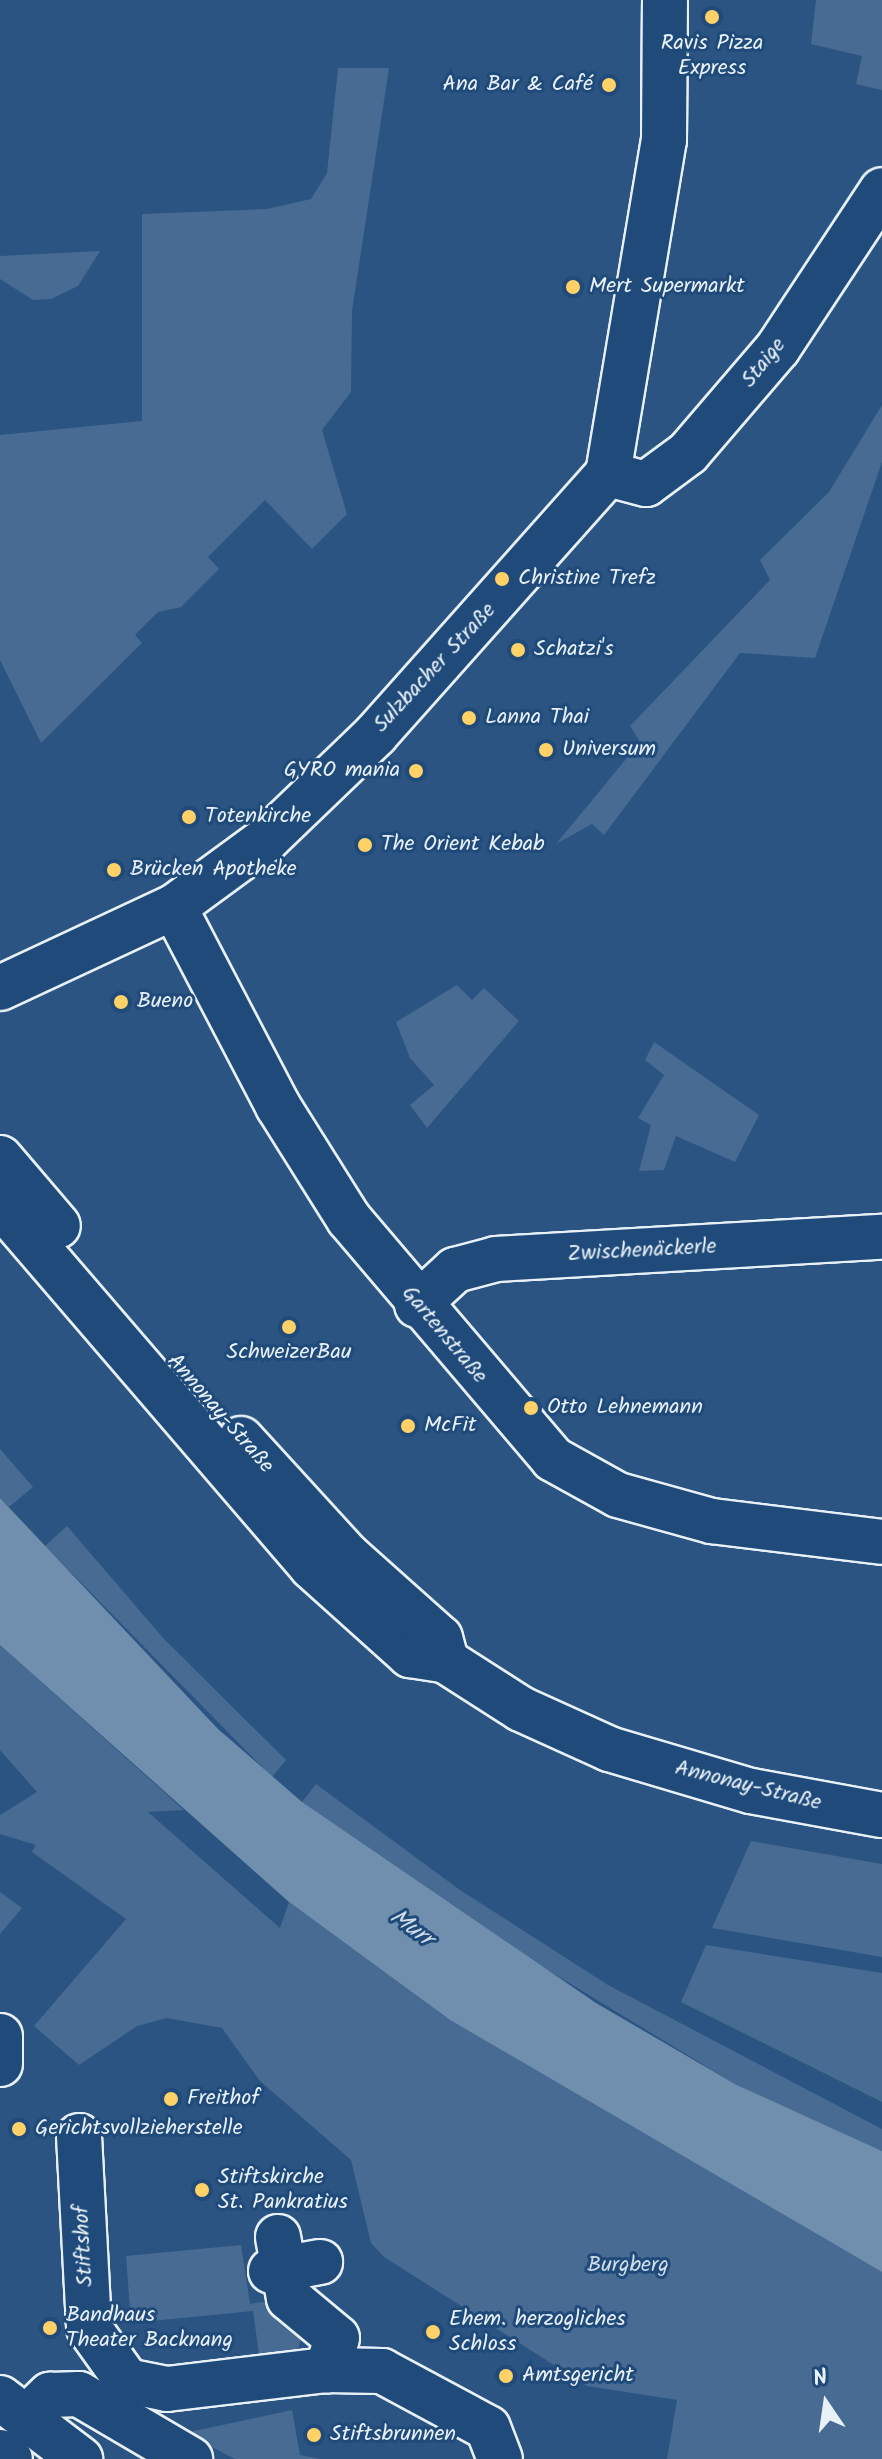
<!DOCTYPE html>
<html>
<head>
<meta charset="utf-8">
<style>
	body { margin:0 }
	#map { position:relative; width:882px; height:2459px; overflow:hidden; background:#2b5482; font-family:Kalam,sans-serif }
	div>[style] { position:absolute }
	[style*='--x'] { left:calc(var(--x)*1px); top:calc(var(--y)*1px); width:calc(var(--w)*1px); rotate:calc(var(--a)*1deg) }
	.green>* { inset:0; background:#476b93 }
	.water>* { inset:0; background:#708ead }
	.roads { filter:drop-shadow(2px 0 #e8f1f8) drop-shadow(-2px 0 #e8f1f8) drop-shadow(0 2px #e8f1f8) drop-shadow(0 -2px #e8f1f8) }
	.minor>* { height:44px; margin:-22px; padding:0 22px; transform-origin:22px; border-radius:22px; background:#1f4a7a }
	.dots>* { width:22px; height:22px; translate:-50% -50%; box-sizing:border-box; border:4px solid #1f4a7a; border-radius:50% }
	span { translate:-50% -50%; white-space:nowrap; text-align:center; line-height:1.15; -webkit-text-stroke:6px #1f4a7a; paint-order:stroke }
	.poi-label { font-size:22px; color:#e8f1f8 }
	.right { translate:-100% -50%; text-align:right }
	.left { translate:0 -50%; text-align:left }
	.street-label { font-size:22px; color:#e8f1f8 }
	.park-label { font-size:22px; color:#d0dde9 }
	.water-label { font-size:24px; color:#d0dde9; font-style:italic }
	.north { position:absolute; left:786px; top:2363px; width:80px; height:80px; -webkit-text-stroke:6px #1f4a7a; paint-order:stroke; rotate:347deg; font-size:22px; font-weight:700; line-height:32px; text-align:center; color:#e8f1f8 }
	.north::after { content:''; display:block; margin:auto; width:28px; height:36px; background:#e8f1f8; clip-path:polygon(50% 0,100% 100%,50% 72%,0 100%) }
</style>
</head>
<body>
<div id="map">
	<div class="green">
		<i style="clip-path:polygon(816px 0,882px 0,882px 90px,856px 84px,862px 56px,811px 44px)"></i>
		<i style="clip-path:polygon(338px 68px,389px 68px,352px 311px,351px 392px,322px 430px,347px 514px,312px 549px,265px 500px,208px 557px,219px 569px,181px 607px,158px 612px,135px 635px,142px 643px,41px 743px,0 660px,0 435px,142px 421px,142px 214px,267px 209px,311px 199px,327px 173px)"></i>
		<i style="clip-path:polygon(100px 251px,78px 286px,51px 299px,33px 300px,0 279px,0 256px)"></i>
		<i style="clip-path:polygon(882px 405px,882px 462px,815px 658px,740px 653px,604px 835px,592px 824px,556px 844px,640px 742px,630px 726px,770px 580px,760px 560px,829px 492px)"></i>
		<i style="clip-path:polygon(457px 985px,472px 1000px,484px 988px,519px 1021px,427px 1128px,410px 1105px,434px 1085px,410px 1058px,396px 1022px)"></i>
		<i style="clip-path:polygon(654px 1042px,759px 1115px,735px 1162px,676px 1136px,664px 1170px,639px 1171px,651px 1125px,638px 1118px,664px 1075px,645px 1060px)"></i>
		<i style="clip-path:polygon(0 1449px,33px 1487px,9px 1507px,0 1498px)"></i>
		<i style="clip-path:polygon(67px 1526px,164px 1639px,286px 1760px,272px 1777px,45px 1546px)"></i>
		<i style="clip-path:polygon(0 1645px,184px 1810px,148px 1812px,280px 1928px,289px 1902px,450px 2020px,882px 2272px,882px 2459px,667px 2459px,677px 2400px,587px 2386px,384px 2257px,371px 2243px,351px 2160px,260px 2081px,222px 2028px,167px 2018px,137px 2026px,79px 2065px,34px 2026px,126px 1919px,32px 1852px,36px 1845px,0 1834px,0 1815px,37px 1792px,0 1750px)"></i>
		<i style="clip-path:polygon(316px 1784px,460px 1890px,608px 1985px,882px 2129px,882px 2151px,735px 2084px,459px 1916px,302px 1802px)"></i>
		<i style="clip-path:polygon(751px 1841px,882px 1864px,882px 1957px,712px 1928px)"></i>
		<i style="clip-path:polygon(0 1892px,22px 1908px,0 1934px)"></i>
		<i style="clip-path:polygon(706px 1945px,882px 1973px,882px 2102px,681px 2002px)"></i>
		<i style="clip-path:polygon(241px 2245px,250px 2304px,275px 2300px,304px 2326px,298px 2350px,260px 2362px,253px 2311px,131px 2323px,126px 2256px)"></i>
		<i style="clip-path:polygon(292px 2410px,300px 2455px,321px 2459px,235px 2459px,185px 2433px)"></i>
	</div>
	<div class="water">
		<i style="clip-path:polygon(0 1498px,218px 1729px,302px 1802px,596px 2003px,735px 2084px,882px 2151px,882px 2272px,450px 2020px,289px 1902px,0 1645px)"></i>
	</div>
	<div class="roads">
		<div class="minor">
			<i style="--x:608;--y:474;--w:39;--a:15"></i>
			<i style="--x:646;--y:484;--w:52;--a:-36.4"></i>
			<i style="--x:688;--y:453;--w:138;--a:-49.4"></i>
			<i style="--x:778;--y:348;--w:189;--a:-56.6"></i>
			<i style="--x:174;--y:907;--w:225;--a:62.4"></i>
			<i style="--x:278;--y:1106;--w:133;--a:57.9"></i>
			<i style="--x:349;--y:1219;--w:315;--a:49.6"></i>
			<i style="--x:553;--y:1459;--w:74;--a:29"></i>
			<i style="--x:618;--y:1495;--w:98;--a:15.5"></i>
			<i style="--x:712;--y:1521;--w:171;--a:7"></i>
			<i style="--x:0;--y:988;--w:192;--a:-25"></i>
			<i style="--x:174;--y:907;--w:115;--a:-36.2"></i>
			<i style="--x:267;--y:839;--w:151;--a:-43.9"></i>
			<i style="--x:376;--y:734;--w:348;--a:-48.3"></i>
			<i style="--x:608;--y:474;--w:339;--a:-80.5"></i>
			<i style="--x:664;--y:140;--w:140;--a:-89.6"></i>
			<i style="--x:0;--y:1158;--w:89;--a:49.5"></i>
			<i style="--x:0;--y:1204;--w:479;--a:49.3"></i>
			<i style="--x:312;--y:1567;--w:132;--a:41.9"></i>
			<i style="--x:410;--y:1655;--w:36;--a:9"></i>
			<i style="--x:446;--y:1661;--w:89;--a:32.6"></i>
			<i style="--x:521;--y:1709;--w:97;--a:24.4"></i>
			<i style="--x:609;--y:1749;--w:148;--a:16.5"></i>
			<i style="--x:751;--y:1791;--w:133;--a:10.4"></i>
			<i style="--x:417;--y:1305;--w:52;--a:-42.6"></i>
			<i style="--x:455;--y:1270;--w:42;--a:-15"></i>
			<i style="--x:496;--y:1259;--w:387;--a:-3.3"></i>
			<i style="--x:241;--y:1439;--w:159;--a:47.6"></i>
			<i style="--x:348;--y:1556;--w:123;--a:41.7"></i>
			<i style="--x:440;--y:1638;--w:24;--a:75"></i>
			<i style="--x:0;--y:2036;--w:28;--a:90"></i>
			<i style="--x:79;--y:2136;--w:192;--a:87"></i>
			<i style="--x:89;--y:2328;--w:65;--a:54.4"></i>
			<i style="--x:127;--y:2381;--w:41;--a:11.3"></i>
			<i style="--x:167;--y:2389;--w:161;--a:-6.8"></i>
			<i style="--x:327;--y:2370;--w:55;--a:1"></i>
			<i style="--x:382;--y:2371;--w:120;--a:28.3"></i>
			<i style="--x:488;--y:2428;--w:33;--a:69"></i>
			<i style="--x:278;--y:2237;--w:62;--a:79.8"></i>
			<i style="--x:289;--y:2298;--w:62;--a:39.8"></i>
			<i style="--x:337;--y:2338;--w:34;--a:107"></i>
			<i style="--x:271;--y:2271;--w:50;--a:-10.4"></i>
			<i style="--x:0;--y:2398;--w:101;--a:37.3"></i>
			<i style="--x:30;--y:2414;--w:28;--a:-44"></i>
			<i style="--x:50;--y:2395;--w:29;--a:-2"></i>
			<i style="--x:79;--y:2394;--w:129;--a:30.4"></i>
			<i style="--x:0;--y:2452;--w:12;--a:35"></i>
		</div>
	</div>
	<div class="dots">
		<i style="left:712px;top:17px;background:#ffd166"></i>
		<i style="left:609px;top:85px;background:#ffd166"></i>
		<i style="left:573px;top:287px;background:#ffd166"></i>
		<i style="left:502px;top:579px;background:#ffd166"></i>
		<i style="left:518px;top:650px;background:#ffd166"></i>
		<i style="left:469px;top:718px;background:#ffd166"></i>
		<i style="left:546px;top:750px;background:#ffd166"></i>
		<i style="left:416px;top:771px;background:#ffd166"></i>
		<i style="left:189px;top:817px;background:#ffd166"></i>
		<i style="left:365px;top:845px;background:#ffd166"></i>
		<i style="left:114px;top:870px;background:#ffd166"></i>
		<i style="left:121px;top:1002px;background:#ffd166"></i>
		<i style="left:289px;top:1327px;background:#ffd166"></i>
		<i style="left:531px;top:1408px;background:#ffd166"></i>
		<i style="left:408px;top:1426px;background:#ffd166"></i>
		<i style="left:171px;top:2099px;background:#ffd166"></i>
		<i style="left:19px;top:2129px;background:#ffd166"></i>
		<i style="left:202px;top:2190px;background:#ffd166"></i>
		<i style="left:50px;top:2328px;background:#ffd166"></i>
		<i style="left:433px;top:2332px;background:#ffd166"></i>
		<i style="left:506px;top:2376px;background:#ffd166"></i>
		<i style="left:314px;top:2435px;background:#ffd166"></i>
	</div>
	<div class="poi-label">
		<span style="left:712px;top:56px">Ravis Pizza<br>Express</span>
		<span class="right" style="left:593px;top:85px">Ana Bar &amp; Café</span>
		<span class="left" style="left:589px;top:287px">Mert Supermarkt</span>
		<span class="left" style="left:518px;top:579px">Christine Trefz</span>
		<span class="left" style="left:534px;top:650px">Schatzi's</span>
		<span class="left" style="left:485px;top:718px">Lanna Thai</span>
		<span class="left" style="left:562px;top:750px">Universum</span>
		<span class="right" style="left:400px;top:771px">GYRO mania</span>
		<span class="left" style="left:205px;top:817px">Totenkirche</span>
		<span class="left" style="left:381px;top:845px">The Orient Kebab</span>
		<span class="left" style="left:130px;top:870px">Brücken Apotheke</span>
		<span class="left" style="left:137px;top:1002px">Bueno</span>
		<span style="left:289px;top:1353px">SchweizerBau</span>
		<span class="left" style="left:547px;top:1408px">Otto Lehnemann</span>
		<span class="left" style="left:424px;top:1426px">McFit</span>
		<span class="left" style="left:187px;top:2099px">Freithof</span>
		<span class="left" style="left:35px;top:2129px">Gerichtsvollzieherstelle</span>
		<span class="left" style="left:218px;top:2190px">Stiftskirche<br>St. Pankratius</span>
		<span class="left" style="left:66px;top:2328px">Bandhaus<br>Theater Backnang</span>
		<span class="left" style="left:449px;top:2332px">Ehem. herzogliches<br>Schloss</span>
		<span class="left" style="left:522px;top:2376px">Amtsgericht</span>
		<span class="left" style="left:330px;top:2435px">Stiftsbrunnen</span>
	</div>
	<div class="street-label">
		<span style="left:764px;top:363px;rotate:-51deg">Staige</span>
		<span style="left:435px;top:668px;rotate:-47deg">Sulzbacher Straße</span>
		<span style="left:642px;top:1251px;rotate:-3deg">Zwischenäckerle</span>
		<span style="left:444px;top:1335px;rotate:50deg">Gartenstraße</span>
		<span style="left:220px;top:1414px;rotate:49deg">Annonay-Straße</span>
		<span style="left:748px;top:1786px;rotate:14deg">Annonay-Straße</span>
		<span style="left:84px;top:2246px;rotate:-93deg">Stiftshof</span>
	</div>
	<div class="park-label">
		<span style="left:628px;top:2266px">Burgberg</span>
	</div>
	<div class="water-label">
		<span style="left:411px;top:1928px;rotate:36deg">Murr</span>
	</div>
	<div class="north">N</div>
</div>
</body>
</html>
